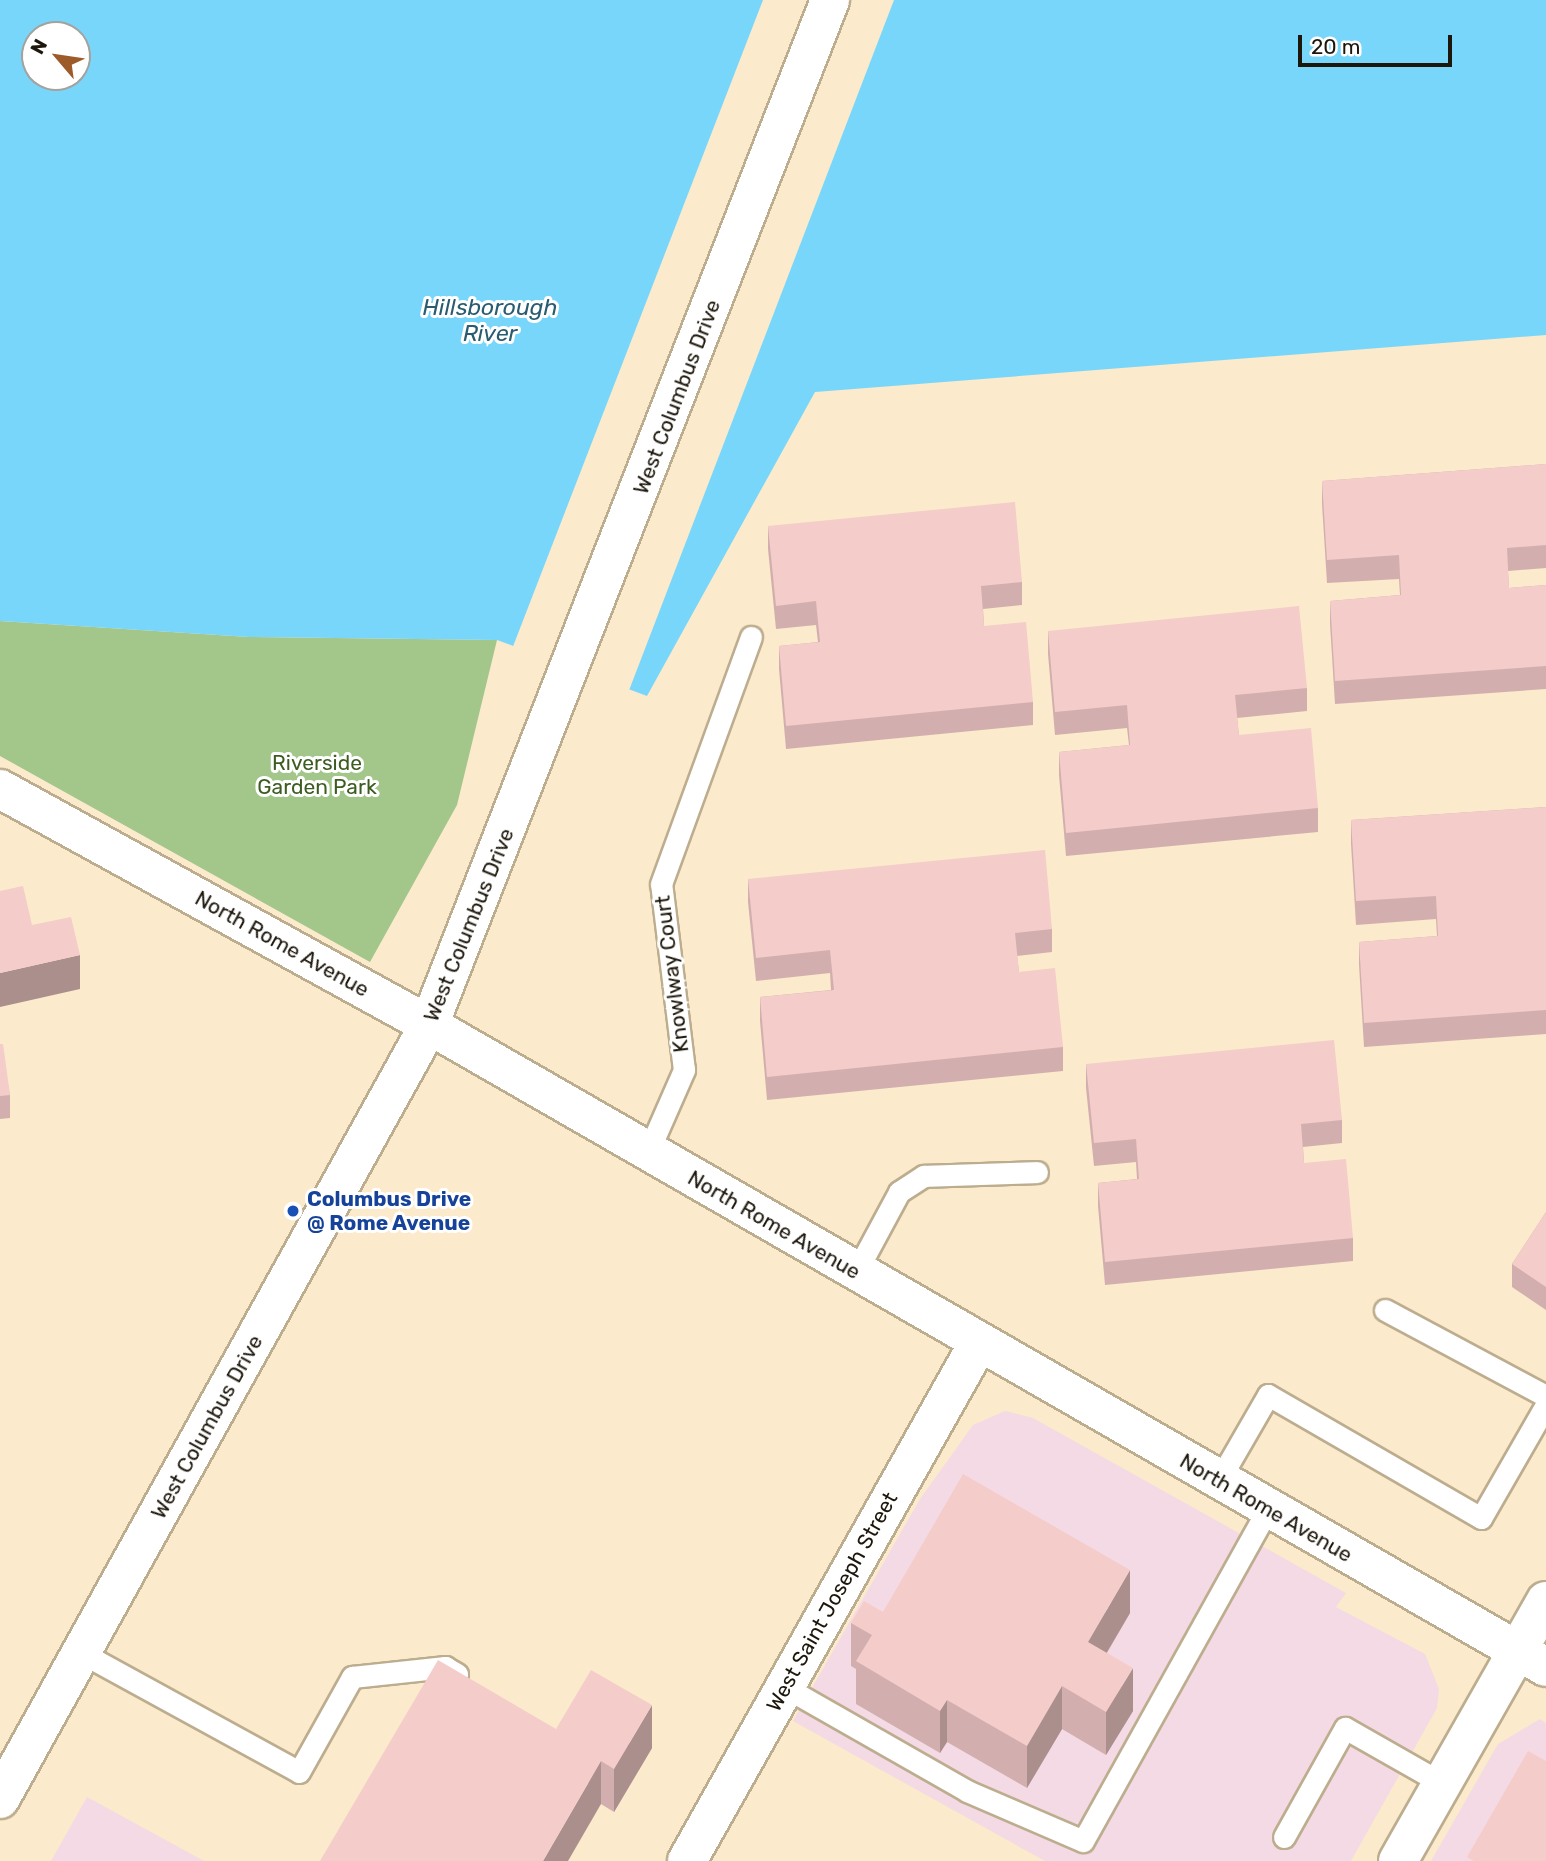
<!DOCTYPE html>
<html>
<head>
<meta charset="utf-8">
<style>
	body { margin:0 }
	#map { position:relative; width:1546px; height:1861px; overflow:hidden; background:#fbeacb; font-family:Rubik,sans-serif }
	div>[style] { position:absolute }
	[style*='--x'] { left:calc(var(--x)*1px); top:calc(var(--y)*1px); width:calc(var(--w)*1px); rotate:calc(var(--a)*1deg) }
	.commercial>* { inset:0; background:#f4dae4 }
	.green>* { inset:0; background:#a3c68a }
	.water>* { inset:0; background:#78d6fb }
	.pier>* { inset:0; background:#fbeacb }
	.roads { filter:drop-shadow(2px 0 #bdad8f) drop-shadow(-2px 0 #bdad8f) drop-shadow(0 2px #bdad8f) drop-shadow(0 -2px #bdad8f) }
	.lane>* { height:21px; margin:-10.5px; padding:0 10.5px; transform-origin:10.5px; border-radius:10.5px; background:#fff }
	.street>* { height:38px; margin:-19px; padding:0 19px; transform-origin:19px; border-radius:19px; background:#fff }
	.secondary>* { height:38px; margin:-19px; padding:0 19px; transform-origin:19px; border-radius:19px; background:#fff }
	.wall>* { inset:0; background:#d2afae }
	.shaded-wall>* { inset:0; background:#ab8f8d }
	.building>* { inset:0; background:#f4ccca }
	.dots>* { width:19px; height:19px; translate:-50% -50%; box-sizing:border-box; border:4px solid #fff; border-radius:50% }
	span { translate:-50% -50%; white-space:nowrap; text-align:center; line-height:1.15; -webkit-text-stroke:6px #fff; paint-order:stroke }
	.street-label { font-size:21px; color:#1c160b }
	.park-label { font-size:21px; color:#3c5c20 }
	.transit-label { font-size:21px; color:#164399; font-weight:700 }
	.left { translate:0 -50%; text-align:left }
	.water-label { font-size:23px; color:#295c70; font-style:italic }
	.north { position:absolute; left:21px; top:21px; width:70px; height:70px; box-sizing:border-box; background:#fff; border:2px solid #a4a29d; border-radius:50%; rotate:299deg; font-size:19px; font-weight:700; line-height:28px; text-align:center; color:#1c160b }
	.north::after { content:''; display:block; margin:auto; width:24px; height:32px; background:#9e5b2a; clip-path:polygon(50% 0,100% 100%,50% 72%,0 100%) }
	.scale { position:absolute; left:1298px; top:35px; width:154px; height:32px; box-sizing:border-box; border:4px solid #1c160b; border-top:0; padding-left:9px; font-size:21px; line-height:24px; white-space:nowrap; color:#1c160b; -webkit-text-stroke:5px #fff; paint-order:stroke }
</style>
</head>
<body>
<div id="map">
	<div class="commercial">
		<i style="clip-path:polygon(1005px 1411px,1033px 1418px,1346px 1593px,1336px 1607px,1425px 1654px,1439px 1689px,1437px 1708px,1351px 1861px,1045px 1861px,793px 1721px,920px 1499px,973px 1425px)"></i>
		<i style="clip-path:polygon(1540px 1719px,1546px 1723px,1546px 1861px,1431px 1861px,1498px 1744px)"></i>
		<i style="clip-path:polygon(87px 1797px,204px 1861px,51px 1861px)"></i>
	</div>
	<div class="green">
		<i style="clip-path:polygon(0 621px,249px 637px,497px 640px,457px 805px,370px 962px,0 756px)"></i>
	</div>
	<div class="water">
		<i style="clip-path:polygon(evenodd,0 0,1546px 0,1546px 335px,815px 392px,647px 696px,497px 640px,249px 637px,0 621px,0 0,35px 35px,77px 35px,77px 77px,35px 77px,35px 35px)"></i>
	</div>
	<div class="pier">
		<i style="clip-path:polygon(763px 0,894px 0,628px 693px,512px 649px)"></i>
	</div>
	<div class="roads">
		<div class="lane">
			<i style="--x:648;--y:1152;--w:90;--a:-66.3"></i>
			<i style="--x:684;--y:1070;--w:187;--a:-97"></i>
			<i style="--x:661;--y:884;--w:263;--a:-70"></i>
			<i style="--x:856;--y:1272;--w:91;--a:-61.7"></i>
			<i style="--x:899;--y:1192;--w:30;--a:-33"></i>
			<i style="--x:924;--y:1176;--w:113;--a:-2"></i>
			<i style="--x:1385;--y:1310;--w:183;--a:28.1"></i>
			<i style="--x:1219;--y:1480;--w:98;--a:-60"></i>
			<i style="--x:1268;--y:1395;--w:246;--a:30"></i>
			<i style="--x:1481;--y:1518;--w:130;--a:-60.1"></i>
			<i style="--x:82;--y:1653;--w:247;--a:28.7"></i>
			<i style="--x:299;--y:1772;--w:109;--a:-60.8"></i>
			<i style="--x:352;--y:1677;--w:94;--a:-6.1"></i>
			<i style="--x:445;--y:1667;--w:14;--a:30"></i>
			<i style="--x:785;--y:1687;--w:210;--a:29.7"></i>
			<i style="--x:967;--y:1791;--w:126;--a:23.3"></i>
			<i style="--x:1083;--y:1841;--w:380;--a:-60.9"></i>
			<i style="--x:1284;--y:1837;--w:125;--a:-60.8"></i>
			<i style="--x:1345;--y:1728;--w:112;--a:29.6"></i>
		</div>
		<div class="street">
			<i style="--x:0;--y:789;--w:490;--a:28.8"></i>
			<i style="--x:687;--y:1861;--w:593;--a:-60.63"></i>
			<i style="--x:1398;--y:1861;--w:299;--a:-60.4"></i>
		</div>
		<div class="secondary">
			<i style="--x:429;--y:1025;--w:1288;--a:29.89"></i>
			<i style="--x:0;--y:1799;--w:885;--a:-61"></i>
			<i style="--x:429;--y:1025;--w:1101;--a:-68.63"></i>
		</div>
	</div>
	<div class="wall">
		<i style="clip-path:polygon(1546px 464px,1546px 568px,1508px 571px,1509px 588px,1546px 585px,1546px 689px,1335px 704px,1330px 624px,1330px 601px,1400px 595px,1399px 579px,1327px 583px,1322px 504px,1322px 481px)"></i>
		<i style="clip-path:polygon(768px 526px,1022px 582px,1022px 605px,983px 609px,984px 626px,1033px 702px,1033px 725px,786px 749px,779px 669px,779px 646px,818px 642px,816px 625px,776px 629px,768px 549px)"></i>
		<i style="clip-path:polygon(1048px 631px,1307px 688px,1307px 711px,1237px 718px,1239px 735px,1318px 808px,1318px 832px,1066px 856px,1059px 775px,1059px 752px,1129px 745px,1127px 728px,1055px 735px,1048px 654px)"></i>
		<i style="clip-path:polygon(1546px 807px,1546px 1034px,1364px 1047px,1359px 965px,1359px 942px,1437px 936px,1436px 919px,1356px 925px,1351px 844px,1351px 820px)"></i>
		<i style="clip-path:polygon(748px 879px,1052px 929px,1052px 952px,1017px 956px,1019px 972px,1063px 1047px,1063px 1071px,767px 1100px,760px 1021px,760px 997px,831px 990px,830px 973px,756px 981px,748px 902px)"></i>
		<i style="clip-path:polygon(0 1044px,10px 1095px,10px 1118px,0 1119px)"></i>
		<i style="clip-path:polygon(1086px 1064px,1342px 1120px,1342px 1143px,1303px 1147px,1304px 1163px,1353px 1238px,1353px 1261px,1105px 1285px,1098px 1206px,1098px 1183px,1137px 1179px,1136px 1162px,1094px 1166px,1086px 1088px)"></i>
		<i style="clip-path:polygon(1546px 1212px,1546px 1310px,1512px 1287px,1512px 1264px)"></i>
		<i style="clip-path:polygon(883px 1612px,1130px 1613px,1107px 1653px,1133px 1711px,1106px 1755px,1062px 1729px,1027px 1788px,947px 1742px,940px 1753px,856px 1704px,856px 1669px,851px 1666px,851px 1623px)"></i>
		<i style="clip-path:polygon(556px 1729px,652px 1748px,614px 1812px,601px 1804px)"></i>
	</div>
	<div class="shaded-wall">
		<i style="clip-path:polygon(80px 955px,80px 989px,0 1007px,0 973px)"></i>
		<i style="clip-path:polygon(1130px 1570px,1130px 1613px,1088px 1684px,1088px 1642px)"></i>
		<i style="clip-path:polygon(1133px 1668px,1133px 1711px,1106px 1755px,1106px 1712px)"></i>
		<i style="clip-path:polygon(1062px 1686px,1062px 1729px,1027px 1788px,1027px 1746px)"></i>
		<i style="clip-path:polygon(947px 1700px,947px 1742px,940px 1753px,940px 1711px)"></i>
		<i style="clip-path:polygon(652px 1705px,652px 1748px,614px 1812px,614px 1769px)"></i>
		<i style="clip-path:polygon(601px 1761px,601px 1804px,568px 1861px,543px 1861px)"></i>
	</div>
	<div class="building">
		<i style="clip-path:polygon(1546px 464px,1546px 545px,1507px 548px,1509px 588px,1546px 585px,1546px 666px,1335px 681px,1330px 601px,1401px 595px,1399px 555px,1327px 560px,1322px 481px)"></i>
		<i style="clip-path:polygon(1015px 502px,1022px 582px,981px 586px,984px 626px,1026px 622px,1033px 702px,786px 726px,779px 646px,820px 642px,816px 601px,776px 606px,768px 526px)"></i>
		<i style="clip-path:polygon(1299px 606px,1307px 688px,1235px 695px,1239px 735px,1311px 728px,1318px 808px,1066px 833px,1059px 752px,1130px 745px,1127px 705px,1055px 712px,1048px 631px)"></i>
		<i style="clip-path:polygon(1546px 807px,1546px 1010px,1364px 1023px,1359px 942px,1438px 936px,1436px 896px,1356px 901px,1351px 820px)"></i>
		<i style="clip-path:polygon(1045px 850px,1052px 929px,1015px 933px,1019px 972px,1055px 968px,1063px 1047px,767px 1077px,760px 997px,834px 990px,830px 950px,756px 958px,748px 879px)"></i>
		<i style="clip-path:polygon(23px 886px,32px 925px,71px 917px,80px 955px,0 973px,0 891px)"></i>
		<i style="clip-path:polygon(1334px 1040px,1342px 1120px,1301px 1124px,1304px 1163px,1346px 1159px,1353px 1238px,1105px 1262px,1098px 1183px,1139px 1179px,1136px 1139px,1094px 1143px,1086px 1064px)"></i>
		<i style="clip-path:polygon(0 1044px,3px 1044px,10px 1095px,0 1096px)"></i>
		<i style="clip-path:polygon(1546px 1212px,1546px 1287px,1512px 1264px)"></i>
		<i style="clip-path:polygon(963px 1474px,1130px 1570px,1088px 1642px,1133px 1668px,1106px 1712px,1062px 1686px,1027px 1746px,947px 1700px,940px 1711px,856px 1661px,872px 1635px,851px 1623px,864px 1601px,883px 1612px)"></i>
		<i style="clip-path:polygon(438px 1660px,556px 1729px,591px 1670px,652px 1705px,614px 1769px,601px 1761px,543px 1861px,320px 1861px)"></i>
		<i style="clip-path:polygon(1528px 1751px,1546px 1761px,1546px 1861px,1474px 1861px,1467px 1857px)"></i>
	</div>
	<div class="dots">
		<i style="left:293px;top:1211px;background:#1a4fb4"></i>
	</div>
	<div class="street-label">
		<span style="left:677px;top:397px;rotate:-69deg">West Columbus Drive</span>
		<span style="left:469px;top:925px;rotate:-68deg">West Columbus Drive</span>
		<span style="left:282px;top:944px;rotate:29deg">North Rome Avenue</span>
		<span style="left:672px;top:974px;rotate:-97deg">Knowlway Court</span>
		<span style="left:774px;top:1225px;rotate:30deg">North Rome Avenue</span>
		<span style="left:207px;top:1427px;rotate:-61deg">West Columbus Drive</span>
		<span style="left:1266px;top:1508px;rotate:30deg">North Rome Avenue</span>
		<span style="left:832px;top:1602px;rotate:-61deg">West Saint Joseph Street</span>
	</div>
	<div class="park-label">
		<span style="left:317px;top:775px">Riverside<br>Garden Park</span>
	</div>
	<div class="transit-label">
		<span class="left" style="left:307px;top:1211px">Columbus Drive<br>@ Rome Avenue</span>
	</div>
	<div class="water-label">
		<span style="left:490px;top:320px">Hillsborough<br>River</span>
	</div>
	<div class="north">N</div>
	<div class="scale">20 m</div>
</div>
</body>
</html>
